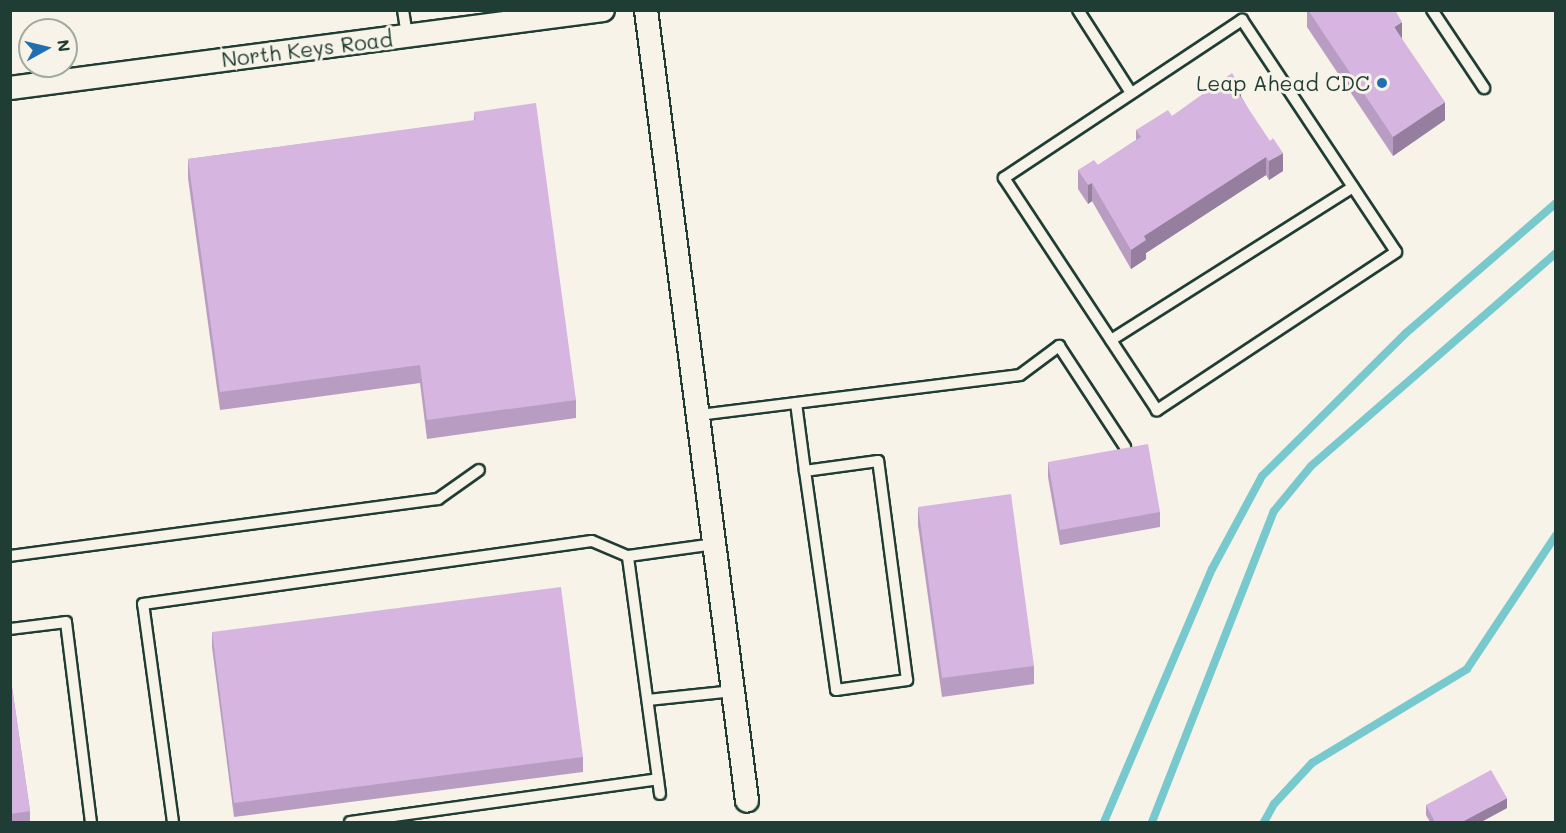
<!DOCTYPE html>
<html>
<head>
<meta charset="utf-8">
<style>
	body { margin:0 }
	#map { position:relative; width:1566px; height:833px; overflow:hidden; background:#f7f3e8; font-family:Mali,sans-serif }
	div>[style] { position:absolute }
	[style*='--x'] { left:calc(var(--x)*1px); top:calc(var(--y)*1px); width:calc(var(--w)*1px); rotate:calc(var(--a)*1deg) }
	.stream>* { height:8px; margin:-4px; padding:0 4px; transform-origin:4px; border-radius:4px; background:#77c9cd }
	.roads { filter:drop-shadow(2px 0 #1f3d34) drop-shadow(-2px 0 #1f3d34) drop-shadow(0 2px #1f3d34) drop-shadow(0 -2px #1f3d34) }
	.service>* { height:10px; margin:-5px; padding:0 5px; transform-origin:5px; border-radius:5px; background:#f7f3e8 }
	.minor>* { height:22px; margin:-11px; padding:0 11px; transform-origin:11px; border-radius:11px; background:#f7f3e8 }
	.wall>* { inset:0; background:#b89cc2 }
	.shaded-wall>* { inset:0; background:#967f9e }
	.building>* { inset:0; background:#d6b5e1 }
	.dots>* { width:16px; height:16px; translate:-50% -50%; box-sizing:border-box; border:3px solid #f7f3e8; border-radius:50% }
	span { translate:-50% -50%; white-space:nowrap; text-align:center; line-height:1.15; -webkit-text-stroke:6px #f7f3e8; paint-order:stroke }
	.street-label { font-size:21px; color:#1f3d34 }
	.poi-label { font-size:21px; color:#1f3d34 }
	.right { translate:-100% -50%; text-align:right }
	.frame { position:absolute; inset:0; border:12px solid #1f3d34; pointer-events:none }
	.north { position:absolute; left:18px; top:18px; width:60px; height:60px; box-sizing:border-box; background:#f7f3e8; border:2px solid #a1aaa0; border-radius:50%; rotate:82deg; font-size:16px; font-weight:700; line-height:24px; text-align:center; color:#1f3d34 }
	.north::after { content:''; display:block; margin:auto; width:21px; height:27px; background:#1f6fb2; clip-path:polygon(50% 0,100% 100%,50% 72%,0 100%) }
</style>
</head>
<body>
<div id="map">
	<div class="stream">
		<i style="--x:1104;--y:822;--w:275;--a:-66.9"></i>
		<i style="--x:1212;--y:569;--w:106;--a:-61.7"></i>
		<i style="--x:1262;--y:476;--w:203;--a:-44.8"></i>
		<i style="--x:1406;--y:333;--w:198;--a:-40.9"></i>
		<i style="--x:1152;--y:822;--w:334;--a:-68.6"></i>
		<i style="--x:1274;--y:511;--w:58;--a:-50.6"></i>
		<i style="--x:1311;--y:466;--w:325;--a:-41"></i>
		<i style="--x:1264;--y:822;--w:21;--a:-61"></i>
		<i style="--x:1274;--y:804;--w:56;--a:-47.2"></i>
		<i style="--x:1312;--y:763;--w:181;--a:-31.2"></i>
		<i style="--x:1467;--y:669;--w:161;--a:-56.4"></i>
	</div>
	<div class="roads">
		<div class="service">
			<i style="--x:403;--y:10;--w:26;--a:81"></i>
			<i style="--x:1078;--y:10;--w:98;--a:57.4"></i>
			<i style="--x:1432;--y:10;--w:94;--a:56.3"></i>
			<i style="--x:1242;--y:20;--w:278;--a:56.4"></i>
			<i style="--x:1396;--y:252;--w:287;--a:146.5"></i>
			<i style="--x:1157;--y:410;--w:278;--a:-123.4"></i>
			<i style="--x:1004;--y:178;--w:286;--a:-33.6"></i>
			<i style="--x:1111;--y:340;--w:286;--a:-32.3"></i>
			<i style="--x:796;--y:403;--w:69;--a:82.5"></i>
			<i style="--x:805;--y:471;--w:221;--a:81.9"></i>
			<i style="--x:836;--y:690;--w:72;--a:-8"></i>
			<i style="--x:907;--y:680;--w:221;--a:-97.5"></i>
			<i style="--x:878;--y:461;--w:74;--a:172.2"></i>
			<i style="--x:699;--y:415;--w:323;--a:-7.1"></i>
			<i style="--x:1020;--y:375;--w:49;--a:-36.6"></i>
			<i style="--x:1059;--y:346;--w:121;--a:56.8"></i>
			<i style="--x:10;--y:556;--w:432;--a:-7.6"></i>
			<i style="--x:438;--y:499;--w:50;--a:-35.3"></i>
			<i style="--x:10;--y:629;--w:56;--a:-7.1"></i>
			<i style="--x:66;--y:622;--w:202;--a:82.9"></i>
			<i style="--x:648;--y:700;--w:86;--a:-6"></i>
			<i style="--x:660;--y:794;--w:240;--a:-97.7"></i>
			<i style="--x:628;--y:556;--w:88;--a:-7.9"></i>
			<i style="--x:173;--y:822;--w:220;--a:-97.8"></i>
			<i style="--x:143;--y:604;--w:453;--a:-8"></i>
			<i style="--x:592;--y:541;--w:39;--a:23"></i>
			<i style="--x:350;--y:822;--w:311;--a:-7.9"></i>
		</div>
		<div class="minor">
			<i style="--x:646;--y:10;--w:797;--a:82.72"></i>
			<i style="--x:10;--y:88;--w:598;--a:-7.49"></i>
		</div>
	</div>
	<div class="wall">
		<i style="clip-path:polygon(1307px 10px,1384px 10px,1445px 120px,1393px 156px,1307px 27px)"></i>
		<i style="clip-path:polygon(1241px 96px,1283px 171px,1269px 180px,1266px 175px,1146px 253px,1146px 259px,1131px 269px,1092px 201px,1088px 204px,1078px 189px,1078px 170px,1098px 165px,1136px 140px,1136px 130px,1172px 116px)"></i>
		<i style="clip-path:polygon(474px 112px,576px 400px,576px 418px,427px 439px,420px 383px,220px 410px,188px 178px,188px 159px,474px 121px)"></i>
		<i style="clip-path:polygon(1048px 462px,1160px 512px,1160px 527px,1060px 545px,1048px 477px)"></i>
		<i style="clip-path:polygon(918px 507px,1034px 666px,1034px 684px,942px 697px,918px 525px)"></i>
		<i style="clip-path:polygon(212px 632px,583px 757px,583px 772px,234px 817px,212px 647px)"></i>
		<i style="clip-path:polygon(10px 673px,30px 811px,30px 822px,10px 822px)"></i>
		<i style="clip-path:polygon(1426px 805px,1507px 808px,1481px 822px,1430px 822px,1426px 815px)"></i>
	</div>
	<div class="shaded-wall">
		<i style="clip-path:polygon(1402px 22px,1402px 40px,1394px 27px)"></i>
		<i style="clip-path:polygon(1241px 87px,1241px 105px,1236px 90px)"></i>
		<i style="clip-path:polygon(1445px 102px,1445px 120px,1393px 156px,1393px 137px)"></i>
		<i style="clip-path:polygon(1283px 153px,1283px 171px,1269px 180px,1269px 161px)"></i>
		<i style="clip-path:polygon(1266px 157px,1266px 175px,1146px 253px,1146px 259px,1131px 269px,1131px 250px,1144px 236px)"></i>
		<i style="clip-path:polygon(1092px 183px,1092px 201px,1088px 204px,1088px 185px)"></i>
		<i style="clip-path:polygon(1507px 798px,1507px 808px,1481px 822px,1462px 822px)"></i>
	</div>
	<div class="building">
		<i style="clip-path:polygon(1308px 10px,1384px 10px,1385px 12px,1387px 10px,1395px 10px,1402px 22px,1394px 27px,1445px 102px,1393px 137px)"></i>
		<i style="clip-path:polygon(1232px 73px,1241px 87px,1236px 90px,1270px 141px,1273px 138px,1283px 153px,1269px 161px,1266px 157px,1144px 236px,1146px 240px,1131px 250px,1092px 183px,1088px 185px,1078px 170px,1094px 160px,1098px 165px,1141px 137px,1136px 130px,1168px 110px,1172px 116px)"></i>
		<i style="clip-path:polygon(536px 103px,576px 400px,427px 420px,420px 365px,220px 392px,188px 159px,475px 120px,474px 112px)"></i>
		<i style="clip-path:polygon(1148px 444px,1160px 512px,1060px 530px,1048px 462px)"></i>
		<i style="clip-path:polygon(1011px 494px,1034px 666px,942px 678px,918px 507px)"></i>
		<i style="clip-path:polygon(561px 587px,583px 757px,234px 803px,212px 632px)"></i>
		<i style="clip-path:polygon(10px 673px,30px 811px,10px 814px)"></i>
		<i style="clip-path:polygon(1491px 770px,1507px 798px,1462px 822px,1435px 822px,1426px 805px)"></i>
	</div>
	<div class="dots">
		<i style="left:1382px;top:83px;background:#1f6fb2"></i>
	</div>
	<div class="street-label">
		<span style="left:307px;top:49px;rotate:-7deg">North Keys Road</span>
	</div>
	<div class="poi-label">
		<span class="right" style="left:1370px;top:83px">Leap Ahead CDC</span>
	</div>
	<div class="frame"></div>
	<div class="north">N</div>
</div>
</body>
</html>
